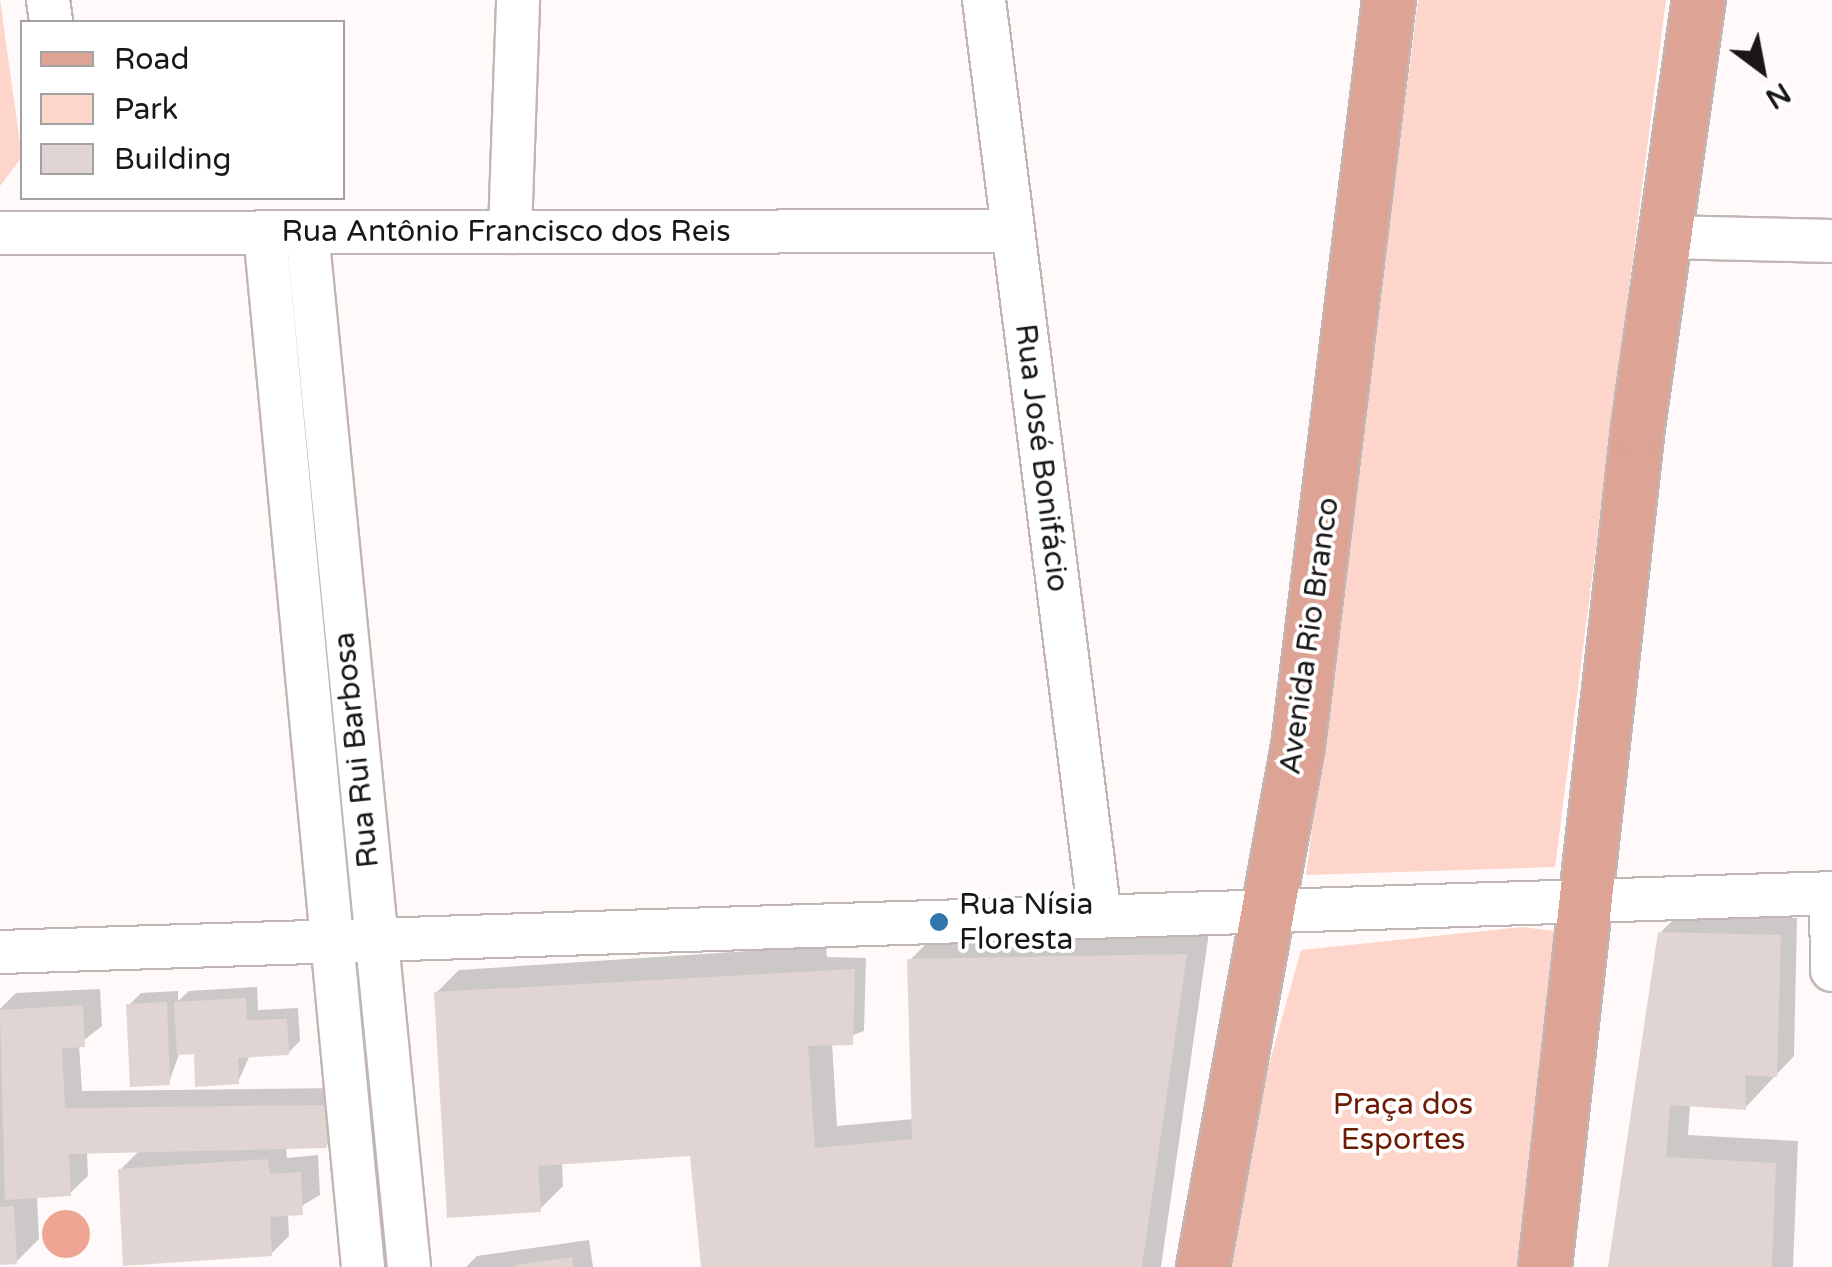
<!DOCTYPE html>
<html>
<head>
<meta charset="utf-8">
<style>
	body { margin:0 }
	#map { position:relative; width:1832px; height:1267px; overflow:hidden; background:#fffaf9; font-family:"Varela Round",sans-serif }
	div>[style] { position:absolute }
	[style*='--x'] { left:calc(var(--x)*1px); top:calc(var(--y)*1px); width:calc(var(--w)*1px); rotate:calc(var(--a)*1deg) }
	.green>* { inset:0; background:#fdd5cb }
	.water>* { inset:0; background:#eea693 }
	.round { border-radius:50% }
	.shadow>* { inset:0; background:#0003 }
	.building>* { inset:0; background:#e0d5d2 }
	.roads { filter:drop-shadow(2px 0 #c1b6b3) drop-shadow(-2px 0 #c1b6b3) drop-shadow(0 2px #c1b6b3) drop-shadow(0 -2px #c1b6b3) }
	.minor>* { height:42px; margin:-21px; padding:0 21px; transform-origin:21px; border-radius:21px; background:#fff }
	.major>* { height:52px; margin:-26px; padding:0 26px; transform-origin:26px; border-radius:26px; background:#dda395 }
	.dots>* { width:28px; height:28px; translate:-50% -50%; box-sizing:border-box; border:5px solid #fff; border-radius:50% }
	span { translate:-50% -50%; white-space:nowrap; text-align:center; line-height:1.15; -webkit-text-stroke:8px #fff; paint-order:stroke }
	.street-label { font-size:30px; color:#1a1716 }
	.poi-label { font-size:30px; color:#1a1716 }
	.left { translate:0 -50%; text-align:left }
	.park-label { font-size:30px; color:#6e1b05 }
	.legend { position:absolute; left:20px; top:20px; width:325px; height:180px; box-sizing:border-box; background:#fff; border:2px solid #a3a2a2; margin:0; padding:12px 18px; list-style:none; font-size:30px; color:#1a1716 }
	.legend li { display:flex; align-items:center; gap:20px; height:50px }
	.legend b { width:50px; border:2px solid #a3a2a2 }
	.north { position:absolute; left:1712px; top:20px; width:100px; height:100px; -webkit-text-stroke:8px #fff; paint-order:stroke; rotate:148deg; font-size:28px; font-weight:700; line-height:40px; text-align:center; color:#1a1716 }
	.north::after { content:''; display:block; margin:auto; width:35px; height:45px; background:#1a1716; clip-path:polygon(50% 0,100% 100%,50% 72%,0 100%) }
</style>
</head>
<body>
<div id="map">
	<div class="green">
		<i style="clip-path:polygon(0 0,22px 157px,0 186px)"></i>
		<i style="clip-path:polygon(1418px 0,1666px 0,1555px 867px,1306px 875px)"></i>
		<i style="clip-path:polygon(1523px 927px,1555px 931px,1568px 948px,1531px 1267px,1225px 1267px,1236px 1182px,1301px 950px)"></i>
	</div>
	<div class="water">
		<i class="round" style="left:42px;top:1210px;width:48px;height:48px"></i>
	</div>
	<div class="shadow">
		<i style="clip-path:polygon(1678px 915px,1797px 918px,1794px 1056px,1745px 1108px,1690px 1104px,1688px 1135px,1798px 1141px,1793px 1267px,1610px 1267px,1660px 933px)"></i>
		<i style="clip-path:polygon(1209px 932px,1161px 1267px,703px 1267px,692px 1153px,562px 1162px,563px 1186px,540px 1209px,436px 993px,459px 970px,826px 946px,827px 957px,866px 958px,864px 1031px,832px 1043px,837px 1126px,914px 1119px,910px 960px,933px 937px)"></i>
		<i style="clip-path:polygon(257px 987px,258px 1010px,298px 1008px,300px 1041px,288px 1053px,250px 1055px,238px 1082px,196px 1052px,180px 1052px,169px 1082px,129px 1005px,141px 993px,178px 991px,178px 1001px,189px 991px)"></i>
		<i style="clip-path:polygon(100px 989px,102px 1026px,79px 1044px,82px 1091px,343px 1088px,344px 1128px,326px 1146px,286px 1147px,287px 1158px,318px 1155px,320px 1195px,288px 1214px,289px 1236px,271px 1254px,120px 1170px,140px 1150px,87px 1152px,88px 1176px,70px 1193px,37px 1196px,39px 1239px,16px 1262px,0 1263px,0 1009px,16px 993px)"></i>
		<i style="clip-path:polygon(589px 1240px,593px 1267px,466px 1267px,477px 1256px)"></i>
	</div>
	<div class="building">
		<i style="clip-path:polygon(1658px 932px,1781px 935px,1777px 1077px,1745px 1075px,1746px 1110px,1670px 1105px,1666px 1157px,1776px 1163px,1772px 1267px,1608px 1267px)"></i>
		<i style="clip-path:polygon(1187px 954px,1142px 1267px,701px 1267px,690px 1156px,538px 1166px,541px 1212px,447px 1218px,434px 992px,855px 969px,853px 1045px,808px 1046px,815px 1148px,912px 1139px,907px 959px)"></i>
		<i style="clip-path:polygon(246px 998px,247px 1020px,287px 1019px,289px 1055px,238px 1058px,239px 1084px,195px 1087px,194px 1054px,177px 1055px,174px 1002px)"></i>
		<i style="clip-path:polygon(167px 1002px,170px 1085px,130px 1087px,126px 1004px)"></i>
		<i style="clip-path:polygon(83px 1005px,85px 1047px,62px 1048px,65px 1108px,327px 1105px,327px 1148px,69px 1154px,71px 1196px,5px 1200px,0 1010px)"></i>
		<i style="clip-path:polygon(268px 1159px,270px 1174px,301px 1172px,303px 1215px,270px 1217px,272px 1256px,123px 1266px,118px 1169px)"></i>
		<i style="clip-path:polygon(14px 1206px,17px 1264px,0 1265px,0 1207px)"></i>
		<i style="clip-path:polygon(572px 1257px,573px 1267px,516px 1267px,516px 1265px)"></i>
	</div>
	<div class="roads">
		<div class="minor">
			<i style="--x:48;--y:0;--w:22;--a:82"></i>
			<i style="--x:984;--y:0;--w:924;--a:82.79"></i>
			<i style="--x:265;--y:232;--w:1040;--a:84.59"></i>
			<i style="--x:307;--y:232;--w:1040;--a:84.37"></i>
			<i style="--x:510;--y:232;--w:232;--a:-88"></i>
			<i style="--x:0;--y:233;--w:1011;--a:-0.11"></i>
			<i style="--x:1666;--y:237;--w:166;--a:1.4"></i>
			<i style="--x:1831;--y:893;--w:77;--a:89.3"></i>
			<i style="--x:0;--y:952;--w:1833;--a:-1.84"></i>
		</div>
		<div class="major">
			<i style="--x:1203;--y:1267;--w:530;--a:-79.67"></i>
			<i style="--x:1298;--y:746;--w:752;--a:-83.05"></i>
			<i style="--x:1545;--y:1267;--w:845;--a:-83.68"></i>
			<i style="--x:1638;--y:427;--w:431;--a:-81.9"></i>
		</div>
	</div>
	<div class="dots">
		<i style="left:939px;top:922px;background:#3177ac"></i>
	</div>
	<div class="street-label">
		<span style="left:506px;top:232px">Rua Antônio Francisco dos Reis</span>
		<span style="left:1041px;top:458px;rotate:83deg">Rua José Bonifácio</span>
		<span style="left:1310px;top:636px;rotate:-82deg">Avenida Rio Branco</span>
		<span style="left:357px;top:750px;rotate:-96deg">Rua Rui Barbosa</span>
	</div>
	<div class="poi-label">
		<span class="left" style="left:959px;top:922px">Rua Nísia<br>Floresta</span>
	</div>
	<div class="park-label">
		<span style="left:1403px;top:1122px">Praça dos<br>Esportes</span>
	</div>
	<ul class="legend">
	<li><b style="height:12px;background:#dda395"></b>Road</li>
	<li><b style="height:28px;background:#fdd5cb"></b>Park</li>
	<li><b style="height:28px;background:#e0d5d2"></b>Building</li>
	</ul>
	<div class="north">N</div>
</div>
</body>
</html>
